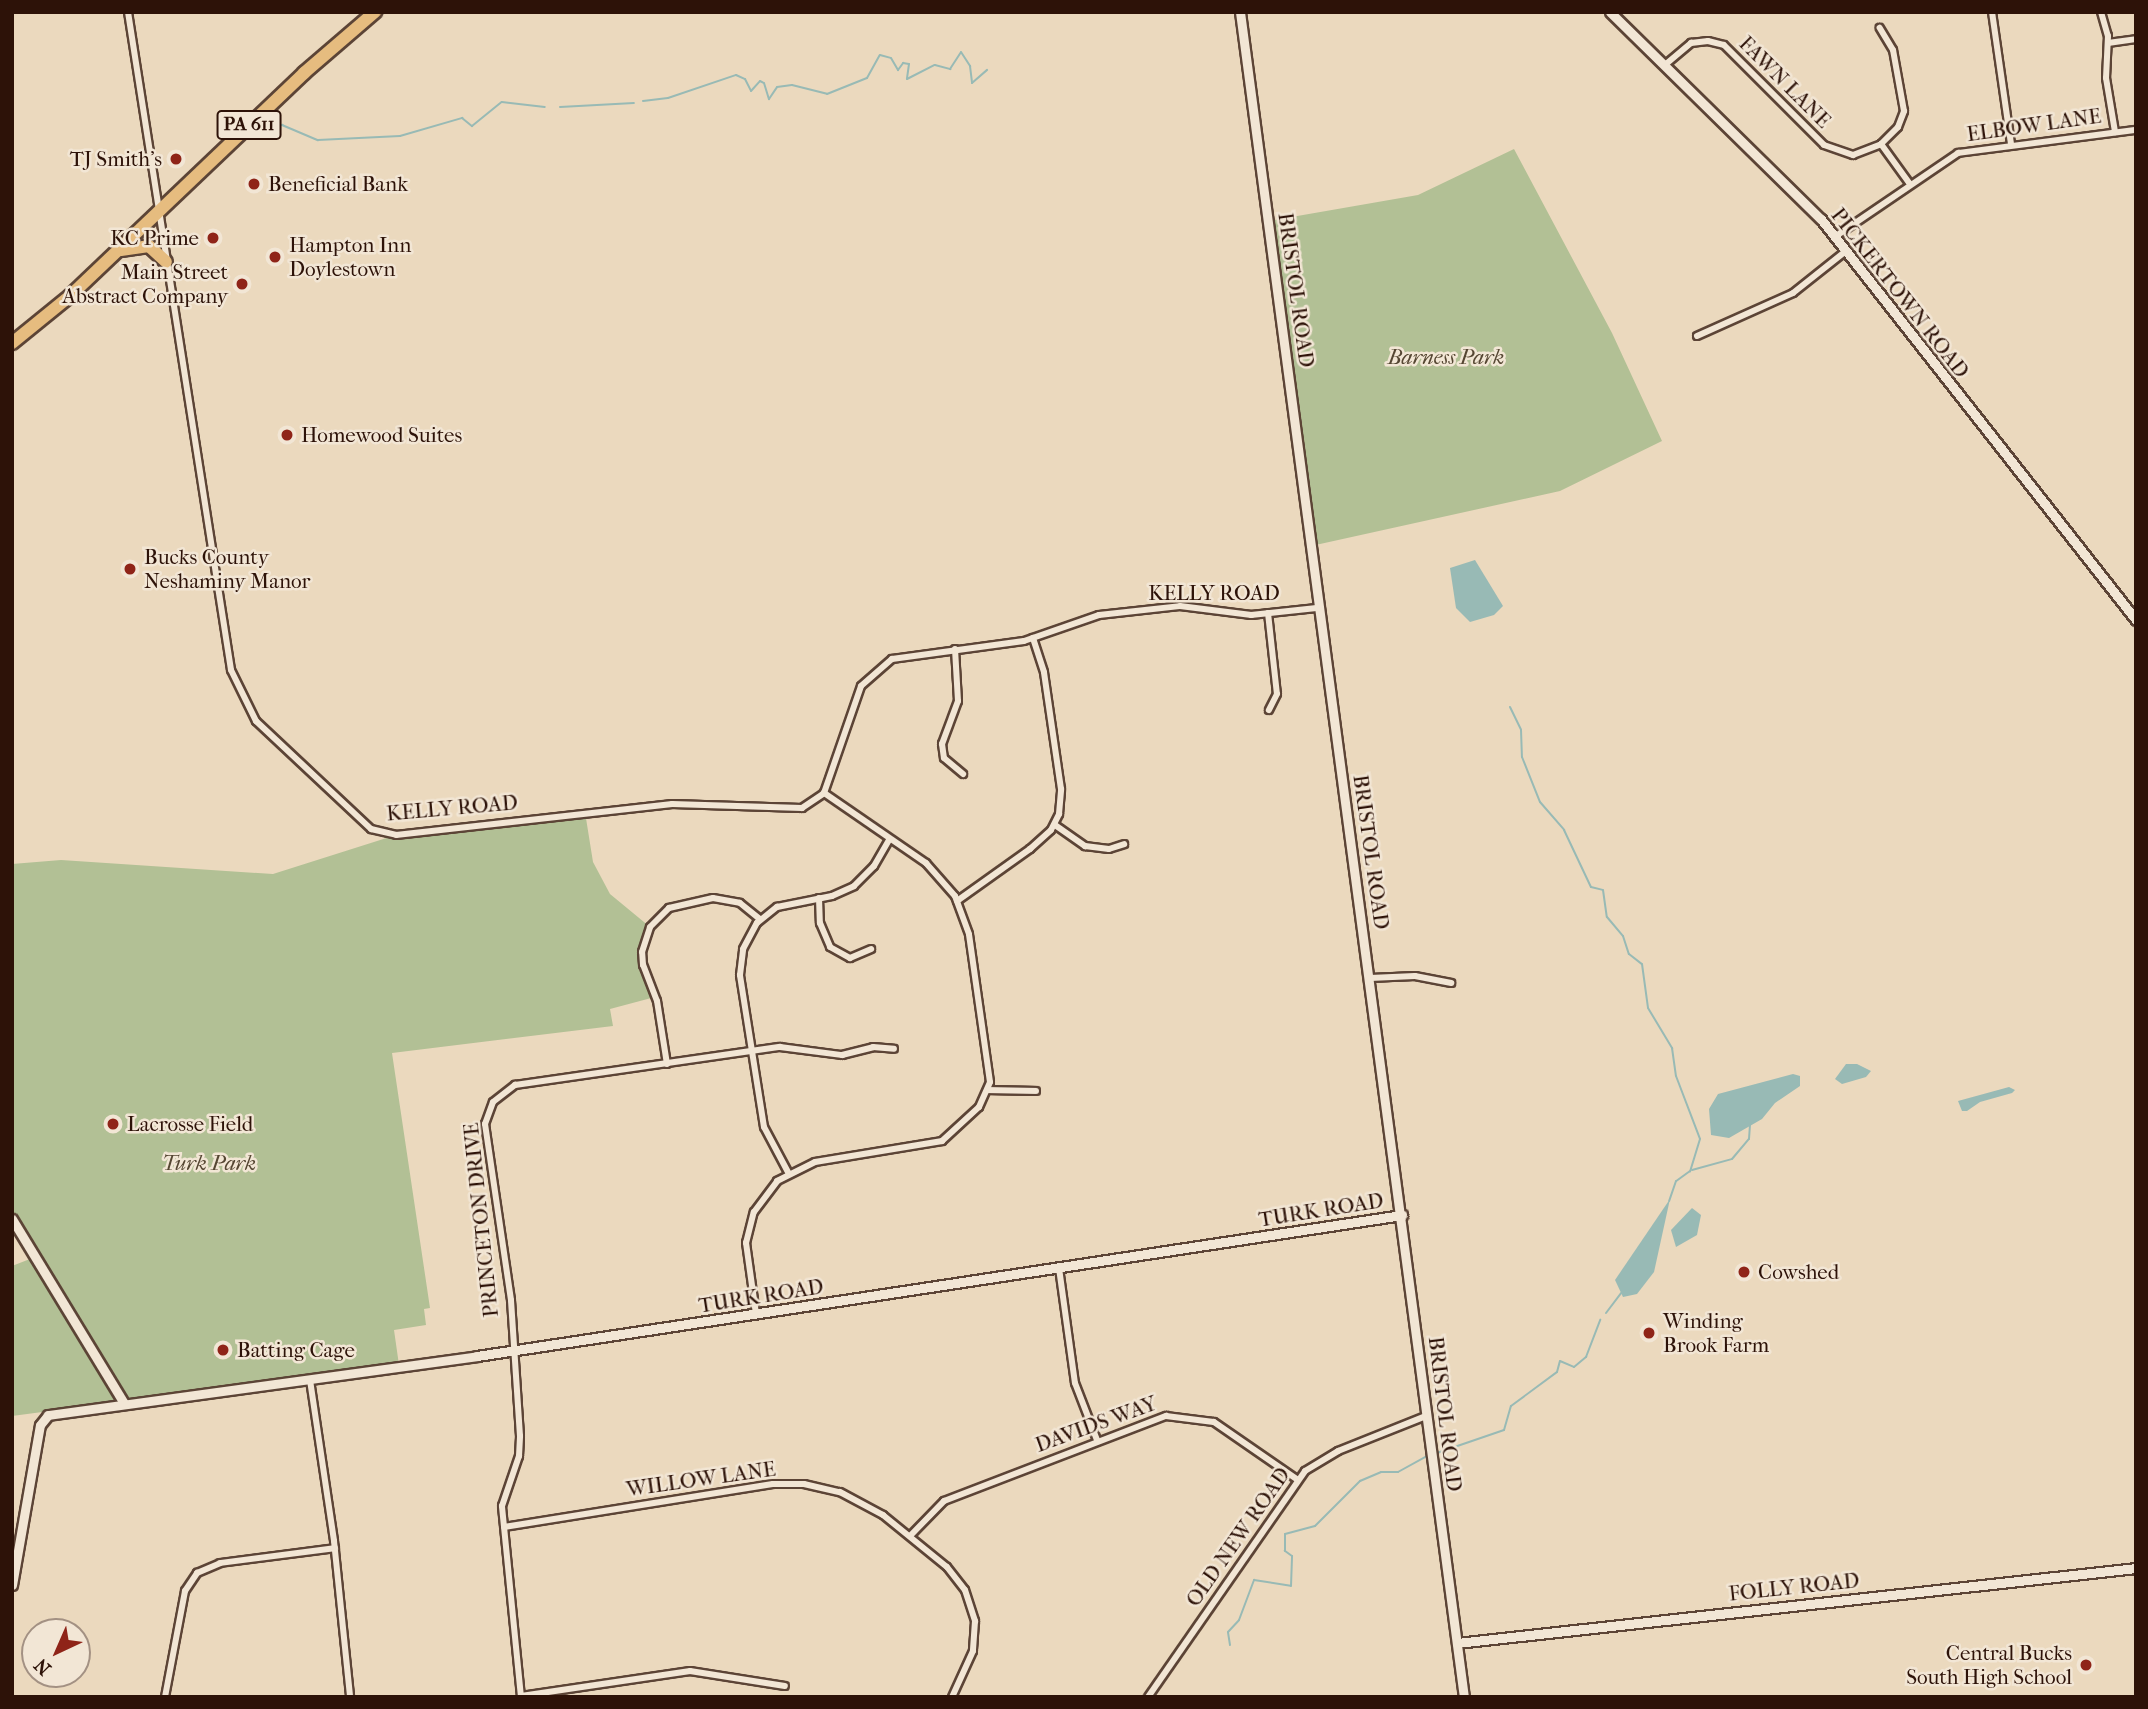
<!DOCTYPE html>
<html>
<head>
<meta charset="utf-8">
<style>
	body { margin:0 }
	#map { position:relative; width:2148px; height:1709px; overflow:hidden; background:#ebd9be; font-family:"IM FELL French Canon",serif }
	div>[style] { position:absolute }
	[style*='--x'] { left:calc(var(--x)*1px); top:calc(var(--y)*1px); width:calc(var(--w)*1px); rotate:calc(var(--a)*1deg) }
	.green>* { inset:0; background:#b2c095 }
	.water>* { inset:0; background:#98bab5 }
	.stream>* { height:2px; margin:-1px; padding:0 1px; transform-origin:1px; border-radius:1px; background:#98bab5 }
	.roads { filter:drop-shadow(2px 0 #5c4436) drop-shadow(-2px 0 #5c4436) drop-shadow(0 2px #5c4436) drop-shadow(0 -2px #5c4436) }
	.street>* { height:6px; margin:-3px; padding:0 3px; transform-origin:3px; border-radius:3px; background:#f2e6d5 }
	.secondary>* { height:9px; margin:-4.5px; padding:0 4.5px; transform-origin:4.5px; border-radius:4.5px; background:#f2e6d5 }
	.highway>* { height:12px; margin:-6px; padding:0 6px; transform-origin:6px; border-radius:6px; background:#e6bc7f }
	.dots>* { width:19px; height:19px; translate:-50% -50%; box-sizing:border-box; border:4px solid #f2e6d5; border-radius:50% }
	span { translate:-50% -50%; white-space:nowrap; text-align:center; line-height:1.15; -webkit-text-stroke:5px #f2e6d5; paint-order:stroke }
	.shield-label span { padding:2px 5px; background:#f2e6d5; border:2px solid; border-radius:5px; -webkit-text-stroke-width:0 }
	.shield-label { font-size:19px; color:#2d1208; font-weight:700 }
	.street-label { font-size:21px; color:#2d1208 }
	.poi-label { font-size:21px; color:#2d1208 }
	.right { translate:-100% -50%; text-align:right }
	.left { translate:0 -50%; text-align:left }
	.park-label { font-size:21px; color:#554632; font-style:italic }
	.frame { position:absolute; inset:0; border:14px solid #2d1208; pointer-events:none }
	.north { position:absolute; left:21px; top:1618px; width:70px; height:70px; box-sizing:border-box; background:#f2e6d5; border:2px solid #a39183; border-radius:50%; rotate:224deg; font-size:19px; font-weight:700; line-height:28px; text-align:center; color:#2d1208 }
	.north::after { content:''; display:block; margin:auto; width:24px; height:32px; background:#8f2418; clip-path:polygon(50% 0,100% 100%,50% 72%,0 100%) }
</style>
</head>
<body>
<div id="map">
	<div class="green">
		<i style="clip-path:polygon(1514px 149px,1612px 333px,1662px 441px,1560px 491px,1311px 546px,1269px 221px,1418px 195px)"></i>
		<i style="clip-path:polygon(585px 812px,593px 862px,610px 894px,650px 927px,642px 952px,655px 997px,610px 1009px,613px 1026px,392px 1053px,430px 1308px,424px 1309px,426px 1325px,394px 1330px,399px 1365px,12px 1416px,12px 1266px,35px 1257px,12px 1220px,12px 864px,61px 860px,273px 874px,396px 835px)"></i>
	</div>
	<div class="water">
		<i style="clip-path:polygon(1475px 560px,1503px 606px,1494px 615px,1470px 622px,1456px 608px,1450px 568px)"></i>
		<i style="clip-path:polygon(1846px 1064px,1857px 1064px,1871px 1071px,1866px 1077px,1842px 1084px,1835px 1079px)"></i>
		<i style="clip-path:polygon(1793px 1074px,1800px 1076px,1800px 1086px,1775px 1103px,1762px 1119px,1729px 1138px,1711px 1135px,1709px 1109px,1718px 1094px)"></i>
		<i style="clip-path:polygon(2009px 1087px,2015px 1090px,2012px 1093px,1980px 1102px,1967px 1111px,1962px 1111px,1958px 1101px)"></i>
		<i style="clip-path:polygon(1670px 1199px,1654px 1272px,1637px 1294px,1623px 1297px,1615px 1280px)"></i>
		<i style="clip-path:polygon(1692px 1208px,1701px 1215px,1697px 1235px,1676px 1247px,1671px 1230px)"></i>
	</div>
	<div class="stream">
		<i style="--x:643;--y:101;--w:25;--a:-7"></i>
		<i style="--x:668;--y:98;--w:72;--a:-18.7"></i>
		<i style="--x:736;--y:75;--w:10;--a:24"></i>
		<i style="--x:745;--y:79;--w:13;--a:63"></i>
		<i style="--x:751;--y:91;--w:13;--a:-48"></i>
		<i style="--x:760;--y:81;--w:4;--a:27"></i>
		<i style="--x:764;--y:83;--w:17;--a:73"></i>
		<i style="--x:769;--y:99;--w:14;--a:-56"></i>
		<i style="--x:777;--y:87;--w:15;--a:-8"></i>
		<i style="--x:792;--y:85;--w:36;--a:14"></i>
		<i style="--x:827;--y:94;--w:43;--a:-21.8"></i>
		<i style="--x:867;--y:78;--w:26;--a:-61"></i>
		<i style="--x:880;--y:55;--w:11;--a:15"></i>
		<i style="--x:891;--y:58;--w:14;--a:60"></i>
		<i style="--x:898;--y:70;--w:9;--a:-54"></i>
		<i style="--x:903;--y:63;--w:6;--a:9"></i>
		<i style="--x:909;--y:64;--w:15;--a:98"></i>
		<i style="--x:907;--y:79;--w:31;--a:-27"></i>
		<i style="--x:935;--y:65;--w:16;--a:15"></i>
		<i style="--x:950;--y:69;--w:20;--a:-57"></i>
		<i style="--x:961;--y:52;--w:17;--a:57"></i>
		<i style="--x:970;--y:66;--w:17;--a:83"></i>
		<i style="--x:972;--y:83;--w:20;--a:-41"></i>
		<i style="--x:560;--y:107;--w:74;--a:-3.1"></i>
		<i style="--x:260;--y:130;--w:23;--a:-13"></i>
		<i style="--x:282;--y:125;--w:39;--a:23"></i>
		<i style="--x:318;--y:140;--w:82;--a:-2.8"></i>
		<i style="--x:400;--y:136;--w:65;--a:-16.2"></i>
		<i style="--x:462;--y:118;--w:13;--a:39"></i>
		<i style="--x:472;--y:126;--w:38;--a:-39"></i>
		<i style="--x:502;--y:102;--w:43;--a:6.6"></i>
		<i style="--x:1510;--y:707;--w:25;--a:64"></i>
		<i style="--x:1521;--y:730;--w:27;--a:88"></i>
		<i style="--x:1522;--y:757;--w:48;--a:68.2"></i>
		<i style="--x:1540;--y:802;--w:37;--a:49"></i>
		<i style="--x:1564;--y:830;--w:63;--a:64.7"></i>
		<i style="--x:1591;--y:887;--w:12;--a:14"></i>
		<i style="--x:1603;--y:890;--w:27;--a:82"></i>
		<i style="--x:1607;--y:917;--w:25;--a:50"></i>
		<i style="--x:1623;--y:936;--w:19;--a:72"></i>
		<i style="--x:1629;--y:954;--w:16;--a:38"></i>
		<i style="--x:1642;--y:964;--w:44;--a:82.2"></i>
		<i style="--x:1648;--y:1008;--w:47;--a:59"></i>
		<i style="--x:1672;--y:1048;--w:28;--a:82"></i>
		<i style="--x:1676;--y:1076;--w:67;--a:69.1"></i>
		<i style="--x:1700;--y:1139;--w:34;--a:107"></i>
		<i style="--x:1690;--y:1171;--w:17;--a:144"></i>
		<i style="--x:1676;--y:1181;--w:21;--a:109"></i>
		<i style="--x:1692;--y:1170;--w:41;--a:-15.4"></i>
		<i style="--x:1732;--y:1159;--w:26;--a:-50"></i>
		<i style="--x:1749;--y:1139;--w:16;--a:-86"></i>
		<i style="--x:1606;--y:1313;--w:25;--a:-53"></i>
		<i style="--x:1434;--y:1454;--w:74;--a:-18.9"></i>
		<i style="--x:1504;--y:1430;--w:25;--a:-74"></i>
		<i style="--x:1511;--y:1406;--w:57;--a:-36.5"></i>
		<i style="--x:1557;--y:1372;--w:11;--a:-75"></i>
		<i style="--x:1560;--y:1361;--w:15;--a:23"></i>
		<i style="--x:1574;--y:1367;--w:16;--a:-40"></i>
		<i style="--x:1586;--y:1357;--w:40;--a:-69"></i>
		<i style="--x:1230;--y:1645;--w:13;--a:-99"></i>
		<i style="--x:1228;--y:1632;--w:16;--a:-47"></i>
		<i style="--x:1239;--y:1620;--w:43;--a:-69.4"></i>
		<i style="--x:1254;--y:1580;--w:37;--a:9"></i>
		<i style="--x:1291;--y:1586;--w:30;--a:-88"></i>
		<i style="--x:1292;--y:1556;--w:9;--a:-144"></i>
		<i style="--x:1285;--y:1551;--w:17;--a:-90"></i>
		<i style="--x:1285;--y:1534;--w:31;--a:-15"></i>
		<i style="--x:1315;--y:1526;--w:64;--a:-45"></i>
		<i style="--x:1360;--y:1481;--w:23;--a:-23"></i>
		<i style="--x:1381;--y:1472;--w:17;--a:0"></i>
		<i style="--x:1398;--y:1472;--w:35;--a:-29"></i>
	</div>
	<div class="roads">
		<div class="street">
			<i style="--x:128;--y:12;--w:666;--a:81.1"></i>
			<i style="--x:231;--y:670;--w:57;--a:63.9"></i>
			<i style="--x:256;--y:721;--w:158;--a:43.2"></i>
			<i style="--x:371;--y:829;--w:26;--a:13"></i>
			<i style="--x:396;--y:835;--w:278;--a:-6.4"></i>
			<i style="--x:672;--y:804;--w:130;--a:1.8"></i>
			<i style="--x:802;--y:808;--w:27;--a:-34"></i>
			<i style="--x:824;--y:793;--w:113;--a:-70.9"></i>
			<i style="--x:861;--y:686;--w:41;--a:-41.1"></i>
			<i style="--x:892;--y:659;--w:133;--a:-7.8"></i>
			<i style="--x:1024;--y:641;--w:79;--a:-19.1"></i>
			<i style="--x:1099;--y:615;--w:81;--a:-6.3"></i>
			<i style="--x:1180;--y:606;--w:72;--a:7.2"></i>
			<i style="--x:1251;--y:615;--w:66;--a:-6.1"></i>
			<i style="--x:1992;--y:12;--w:133;--a:81.8"></i>
			<i style="--x:2101;--y:12;--w:25;--a:74"></i>
			<i style="--x:2108;--y:36;--w:42;--a:92.7"></i>
			<i style="--x:2106;--y:78;--w:55;--a:80.5"></i>
			<i style="--x:2108;--y:43;--w:28;--a:-8"></i>
			<i style="--x:1666;--y:64;--w:33;--a:-40"></i>
			<i style="--x:1691;--y:43;--w:17;--a:-7"></i>
			<i style="--x:1708;--y:41;--w:16;--a:14"></i>
			<i style="--x:1724;--y:45;--w:141;--a:45"></i>
			<i style="--x:1824;--y:145;--w:31;--a:19"></i>
			<i style="--x:1853;--y:155;--w:30;--a:-21"></i>
			<i style="--x:1881;--y:144;--w:24;--a:-45"></i>
			<i style="--x:1898;--y:127;--w:17;--a:-69"></i>
			<i style="--x:1904;--y:111;--w:62;--a:-100.2"></i>
			<i style="--x:1893;--y:50;--w:26;--a:-121"></i>
			<i style="--x:1881;--y:144;--w:49;--a:54.1"></i>
			<i style="--x:1836;--y:236;--w:148;--a:-34.2"></i>
			<i style="--x:1958;--y:153;--w:179;--a:-7.4"></i>
			<i style="--x:1697;--y:336;--w:105;--a:-24.1"></i>
			<i style="--x:1793;--y:293;--w:69;--a:-38.5"></i>
			<i style="--x:1268;--y:613;--w:81;--a:83.7"></i>
			<i style="--x:1277;--y:694;--w:18;--a:117"></i>
			<i style="--x:955;--y:649;--w:52;--a:86.7"></i>
			<i style="--x:958;--y:701;--w:46;--a:110.4"></i>
			<i style="--x:942;--y:744;--w:14;--a:82"></i>
			<i style="--x:944;--y:758;--w:25;--a:40"></i>
			<i style="--x:1055;--y:825;--w:37;--a:35"></i>
			<i style="--x:1085;--y:846;--w:24;--a:7"></i>
			<i style="--x:1109;--y:849;--w:16;--a:-18"></i>
			<i style="--x:819;--y:898;--w:25;--a:88"></i>
			<i style="--x:820;--y:923;--w:26;--a:67"></i>
			<i style="--x:830;--y:947;--w:23;--a:29"></i>
			<i style="--x:850;--y:958;--w:23;--a:-23"></i>
			<i style="--x:957;--y:901;--w:90;--a:-35.5"></i>
			<i style="--x:1030;--y:849;--w:28;--a:-42"></i>
			<i style="--x:1051;--y:830;--w:18;--a:-63"></i>
			<i style="--x:1059;--y:814;--w:25;--a:-85"></i>
			<i style="--x:1061;--y:789;--w:118;--a:-98.3"></i>
			<i style="--x:1044;--y:672;--w:36;--a:-108"></i>
			<i style="--x:1370;--y:978;--w:45;--a:-2.5"></i>
			<i style="--x:1415;--y:976;--w:37;--a:11"></i>
			<i style="--x:667;--y:1064;--w:64;--a:-99"></i>
			<i style="--x:657;--y:1001;--w:39;--a:-111"></i>
			<i style="--x:643;--y:965;--w:13;--a:-94"></i>
			<i style="--x:642;--y:952;--w:26;--a:-72"></i>
			<i style="--x:650;--y:927;--w:27;--a:-45"></i>
			<i style="--x:669;--y:908;--w:45;--a:-12.8"></i>
			<i style="--x:713;--y:898;--w:27;--a:10"></i>
			<i style="--x:740;--y:903;--w:26;--a:39"></i>
			<i style="--x:988;--y:1090;--w:48;--a:1.2"></i>
			<i style="--x:789;--y:1174;--w:53;--a:-118"></i>
			<i style="--x:764;--y:1127;--w:154;--a:-99"></i>
			<i style="--x:740;--y:975;--w:26;--a:-83"></i>
			<i style="--x:743;--y:949;--w:30;--a:-62"></i>
			<i style="--x:757;--y:923;--w:26;--a:-39"></i>
			<i style="--x:777;--y:907;--w:56;--a:-11.3"></i>
			<i style="--x:832;--y:896;--w:24;--a:-24"></i>
			<i style="--x:854;--y:886;--w:28;--a:-45"></i>
			<i style="--x:874;--y:866;--w:30;--a:-60"></i>
			<i style="--x:1059;--y:1268;--w:116;--a:82.1"></i>
			<i style="--x:1075;--y:1383;--w:61;--a:68.9"></i>
			<i style="--x:756;--y:1314;--w:72;--a:-98"></i>
			<i style="--x:746;--y:1243;--w:32;--a:-76"></i>
			<i style="--x:754;--y:1212;--w:39;--a:-53"></i>
			<i style="--x:777;--y:1181;--w:42;--a:-26.6"></i>
			<i style="--x:815;--y:1162;--w:129;--a:-9.4"></i>
			<i style="--x:942;--y:1141;--w:50;--a:-42.6"></i>
			<i style="--x:979;--y:1107;--w:27;--a:-66"></i>
			<i style="--x:990;--y:1082;--w:149;--a:-98.1"></i>
			<i style="--x:969;--y:934;--w:40;--a:-110.2"></i>
			<i style="--x:955;--y:896;--w:44;--a:-131.3"></i>
			<i style="--x:926;--y:863;--w:124;--a:-145.5"></i>
			<i style="--x:310;--y:1380;--w:163;--a:81.5"></i>
			<i style="--x:334;--y:1541;--w:157;--a:84.1"></i>
			<i style="--x:504;--y:1527;--w:272;--a:-9.1"></i>
			<i style="--x:773;--y:1484;--w:31;--a:0"></i>
			<i style="--x:804;--y:1484;--w:37;--a:13"></i>
			<i style="--x:840;--y:1492;--w:49;--a:28.1"></i>
			<i style="--x:883;--y:1515;--w:82;--a:39.1"></i>
			<i style="--x:947;--y:1567;--w:29;--a:52"></i>
			<i style="--x:965;--y:1590;--w:33;--a:72"></i>
			<i style="--x:975;--y:1621;--w:30;--a:94"></i>
			<i style="--x:973;--y:1651;--w:51;--a:114.5"></i>
			<i style="--x:910;--y:1536;--w:49;--a:-45.8"></i>
			<i style="--x:944;--y:1501;--w:238;--a:-21"></i>
			<i style="--x:1166;--y:1416;--w:48;--a:7.1"></i>
			<i style="--x:1214;--y:1422;--w:102;--a:34.6"></i>
			<i style="--x:521;--y:1696;--w:171;--a:-8.4"></i>
			<i style="--x:690;--y:1671;--w:96;--a:9"></i>
			<i style="--x:165;--y:1697;--w:108;--a:-79.3"></i>
			<i style="--x:185;--y:1591;--w:22;--a:-56"></i>
			<i style="--x:197;--y:1573;--w:25;--a:-23"></i>
			<i style="--x:220;--y:1563;--w:116;--a:-7.4"></i>
			<i style="--x:521;--y:1697;--w:192;--a:-95.7"></i>
			<i style="--x:502;--y:1506;--w:53;--a:-71.2"></i>
			<i style="--x:519;--y:1456;--w:20;--a:-87"></i>
			<i style="--x:520;--y:1436;--w:136;--a:-93.8"></i>
			<i style="--x:511;--y:1300;--w:178;--a:-98.4"></i>
			<i style="--x:485;--y:1124;--w:23;--a:-70"></i>
			<i style="--x:493;--y:1102;--w:28;--a:-38"></i>
			<i style="--x:515;--y:1085;--w:268;--a:-8.2"></i>
			<i style="--x:780;--y:1047;--w:63;--a:7.4"></i>
			<i style="--x:842;--y:1055;--w:32;--a:-14"></i>
			<i style="--x:873;--y:1047;--w:21;--a:5"></i>
			<i style="--x:1148;--y:1697;--w:275;--a:-55.2"></i>
			<i style="--x:1305;--y:1471;--w:39;--a:-31"></i>
			<i style="--x:1338;--y:1451;--w:95;--a:-21.7"></i>
		</div>
		<div class="secondary">
			<i style="--x:1240;--y:12;--w:1700;--a:82.43"></i>
			<i style="--x:1610;--y:12;--w:296;--a:44.5"></i>
			<i style="--x:1821;--y:219;--w:510;--a:51.85"></i>
			<i style="--x:12;--y:1219;--w:215;--a:58.7"></i>
			<i style="--x:12;--y:1585;--w:162;--a:-80.1"></i>
			<i style="--x:40;--y:1425;--w:13;--a:-51"></i>
			<i style="--x:48;--y:1415;--w:433;--a:-7.8"></i>
			<i style="--x:477;--y:1356;--w:936;--a:-8.67"></i>
			<i style="--x:1457;--y:1643;--w:683;--a:-6.3"></i>
		</div>
		<div class="highway">
			<i style="--x:121;--y:250;--w:28;--a:-8"></i>
			<i style="--x:149;--y:246;--w:23;--a:43"></i>
			<i style="--x:12;--y:343;--w:76;--a:-39.1"></i>
			<i style="--x:71;--y:295;--w:322;--a:-43.6"></i>
			<i style="--x:304;--y:73;--w:94;--a:-40.7"></i>
		</div>
	</div>
	<div class="dots">
		<i style="left:176px;top:159px;background:#8f2418"></i>
		<i style="left:254px;top:184px;background:#8f2418"></i>
		<i style="left:213px;top:238px;background:#8f2418"></i>
		<i style="left:275px;top:257px;background:#8f2418"></i>
		<i style="left:242px;top:284px;background:#8f2418"></i>
		<i style="left:287px;top:435px;background:#8f2418"></i>
		<i style="left:130px;top:569px;background:#8f2418"></i>
		<i style="left:113px;top:1124px;background:#8f2418"></i>
		<i style="left:1744px;top:1272px;background:#8f2418"></i>
		<i style="left:1649px;top:1333px;background:#8f2418"></i>
		<i style="left:223px;top:1350px;background:#8f2418"></i>
		<i style="left:2086px;top:1665px;background:#8f2418"></i>
	</div>
	<div class="shield-label">
		<span style="left:249px;top:125px">PA 611</span>
	</div>
	<div class="street-label">
		<span style="left:1785px;top:82px;rotate:45deg">FAWN LANE</span>
		<span style="left:2034px;top:125px;rotate:-8deg">ELBOW LANE</span>
		<span style="left:1296px;top:290px;rotate:82deg">BRISTOL ROAD</span>
		<span style="left:1900px;top:293px;rotate:52deg">PICKERTOWN ROAD</span>
		<span style="left:1214px;top:593px">KELLY ROAD</span>
		<span style="left:452px;top:808px;rotate:-5deg">KELLY ROAD</span>
		<span style="left:1371px;top:852px;rotate:82deg">BRISTOL ROAD</span>
		<span style="left:1321px;top:1210px;rotate:-9deg">TURK ROAD</span>
		<span style="left:481px;top:1220px;rotate:-96deg">PRINCETON DRIVE</span>
		<span style="left:761px;top:1296px;rotate:-9deg">TURK ROAD</span>
		<span style="left:1445px;top:1414px;rotate:83deg">BRISTOL ROAD</span>
		<span style="left:1096px;top:1424px;rotate:-20deg">DAVIDS WAY</span>
		<span style="left:701px;top:1479px;rotate:-8deg">WILLOW LANE</span>
		<span style="left:1238px;top:1537px;rotate:-55deg">OLD NEW ROAD</span>
		<span style="left:1794px;top:1587px;rotate:-6deg">FOLLY ROAD</span>
	</div>
	<div class="poi-label">
		<span class="right" style="left:162px;top:159px">TJ Smith's</span>
		<span class="left" style="left:268px;top:184px">Beneficial Bank</span>
		<span class="right" style="left:199px;top:238px">KC Prime</span>
		<span class="left" style="left:289px;top:257px">Hampton Inn<br>Doylestown</span>
		<span class="right" style="left:228px;top:284px">Main Street<br>Abstract Company</span>
		<span class="left" style="left:301px;top:435px">Homewood Suites</span>
		<span class="left" style="left:144px;top:569px">Bucks County<br>Neshaminy Manor</span>
		<span class="left" style="left:127px;top:1124px">Lacrosse Field</span>
		<span class="left" style="left:1758px;top:1272px">Cowshed</span>
		<span class="left" style="left:1663px;top:1333px">Winding<br>Brook Farm</span>
		<span class="left" style="left:237px;top:1350px">Batting Cage</span>
		<span class="right" style="left:2072px;top:1665px">Central Bucks<br>South High School</span>
	</div>
	<div class="park-label">
		<span style="left:1446px;top:357px">Barness Park</span>
		<span style="left:209px;top:1163px">Turk Park</span>
	</div>
	<div class="frame"></div>
	<div class="north">N</div>
</div>
</body>
</html>
